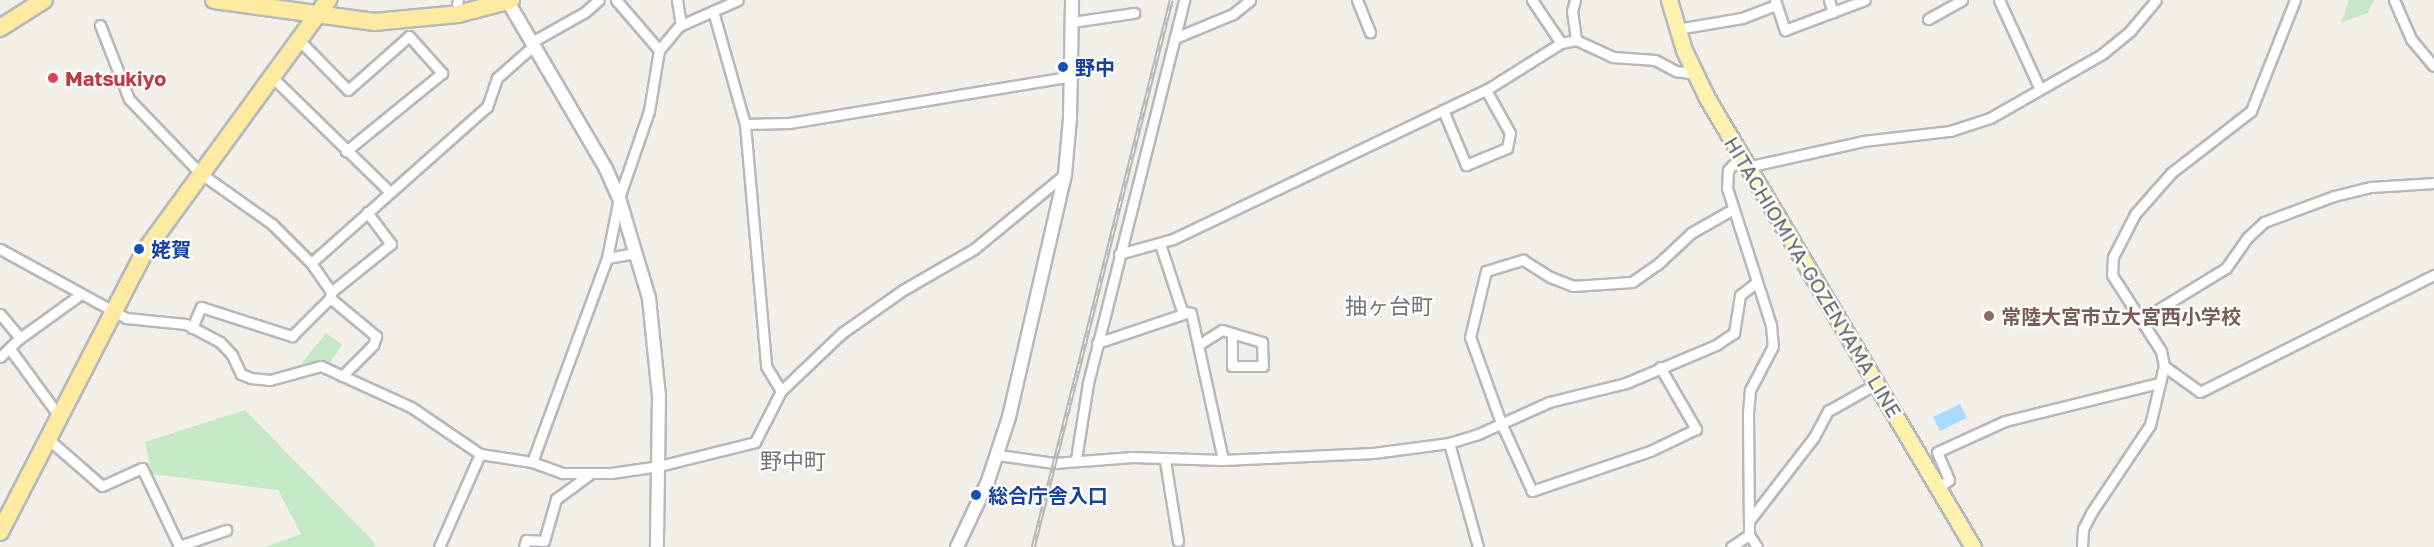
<!DOCTYPE html>
<html>
<head>
<meta charset="utf-8">
<style>
	body { margin:0 }
	#map { position:relative; width:2434px; height:547px; overflow:hidden; background:#f1efe8; font-family:"Golos Text","Noto Sans JP",sans-serif }
	div>[style] { position:absolute }
	[style*='--x'] { left:calc(var(--x)*1px); top:calc(var(--y)*1px); width:calc(var(--w)*1px); rotate:calc(var(--a)*1deg) }
	.green>* { inset:0; background:#c5e8c5 }
	.water>* { inset:0; background:#aadaff }
	.roads { filter:drop-shadow(2px 0 #b5b8bc) drop-shadow(-2px 0 #b5b8bc) drop-shadow(0 2px #b5b8bc) drop-shadow(0 -2px #b5b8bc) }
	.minor>* { height:9px; margin:-4.5px; padding:0 4.5px; transform-origin:4.5px; border-radius:4.5px; background:#fff }
	.tertiary>* { height:12px; margin:-6px; padding:0 6px; transform-origin:6px; border-radius:6px; background:#fff }
	.primary>* { height:15px; margin:-7.5px; padding:0 7.5px; transform-origin:7.5px; border-radius:7.5px; background:#fff2af }
	.trunk>* { height:16px; margin:-8px; padding:0 8px; transform-origin:8px; border-radius:8px; background:#feeaa1 }
	.rail>* { height:4.5px; margin-top:-2.25px; transform-origin:0; background:repeating-linear-gradient(90deg,#fff 0 7px,#b6b7b8 0 14px); box-sizing:border-box; border-block:2px solid #b6b7b8 }
	.dots>* { width:16px; height:16px; translate:-50% -50%; box-sizing:border-box; border:3px solid #fff; border-radius:50% }
	span { translate:-50% -50%; white-space:nowrap; text-align:center; line-height:1.15; -webkit-text-stroke:4.5px #fff; paint-order:stroke }
	.transit-label { font-size:20px; color:#164399; font-weight:700 }
	.left { translate:0 -50%; text-align:left }
	.health-label { font-size:20px; color:#be3a42; font-weight:700 }
	.street-label { font-size:20px; color:#5f6368 }
	.education-label { font-size:20px; color:#785e54; font-weight:700 }
	.quarter-label { font-size:22px; color:#70757a }
</style>
</head>
<body>
<div id="map">
	<div class="green">
		<i style="clip-path:polygon(2349px 0,2374px 0,2368px 13px,2341px 23px)"></i>
		<i style="clip-path:polygon(326px 333px,342px 345px,329px 364px,323px 360px,301px 364px)"></i>
		<i style="clip-path:polygon(245px 410px,374px 542px,375px 547px,266px 547px,301px 534px,278px 490px,152px 474px,145px 442px)"></i>
	</div>
	<div class="water">
		<i style="clip-path:polygon(1960px 404px,1967px 418px,1940px 431px,1933px 417px)"></i>
	</div>
	<div class="roads">
		<div class="minor">
			<i style="--x:616;--y:0;--w:66;--a:49.3"></i>
			<i style="--x:677;--y:0;--w:25;--a:81"></i>
			<i style="--x:1357;--y:0;--w:35;--a:68"></i>
			<i style="--x:1532;--y:0;--w:52;--a:56"></i>
			<i style="--x:1575;--y:0;--w:11;--a:105"></i>
			<i style="--x:1572;--y:11;--w:29;--a:82"></i>
			<i style="--x:1775;--y:0;--w:32;--a:72"></i>
			<i style="--x:1785;--y:30;--w:85;--a:-20.6"></i>
			<i style="--x:1829;--y:0;--w:13;--a:72"></i>
			<i style="--x:1999;--y:0;--w:98;--a:65.3"></i>
			<i style="--x:2394;--y:0;--w:43;--a:66.4"></i>
			<i style="--x:2411;--y:39;--w:35;--a:50"></i>
			<i style="--x:457;--y:4;--w:4;--a:-76"></i>
			<i style="--x:713;--y:11;--w:117;--a:74.2"></i>
			<i style="--x:745;--y:124;--w:243;--a:85"></i>
			<i style="--x:766;--y:366;--w:29;--a:59"></i>
			<i style="--x:1928;--y:19;--w:39;--a:-29"></i>
			<i style="--x:1072;--y:22;--w:63;--a:-8.3"></i>
			<i style="--x:100;--y:25;--w:79;--a:68.6"></i>
			<i style="--x:129;--y:99;--w:103;--a:46.2"></i>
			<i style="--x:200;--y:173;--w:88;--a:35.3"></i>
			<i style="--x:272;--y:224;--w:55;--a:45"></i>
			<i style="--x:311;--y:263;--w:35;--a:55"></i>
			<i style="--x:331;--y:292;--w:6;--a:99"></i>
			<i style="--x:330;--y:298;--w:60;--a:39.6"></i>
			<i style="--x:376;--y:336;--w:9;--a:108"></i>
			<i style="--x:373;--y:345;--w:44;--a:135"></i>
			<i style="--x:1677;--y:29;--w:66;--a:-9.6"></i>
			<i style="--x:1742;--y:18;--w:36;--a:-21"></i>
			<i style="--x:1175;--y:38;--w:63;--a:-22.5"></i>
			<i style="--x:1233;--y:14;--w:22;--a:-39"></i>
			<i style="--x:299;--y:40;--w:70;--a:45.6"></i>
			<i style="--x:348;--y:90;--w:81;--a:-41.5"></i>
			<i style="--x:409;--y:36;--w:50;--a:48.3"></i>
			<i style="--x:442;--y:73;--w:124;--a:140.9"></i>
			<i style="--x:530;--y:43;--w:63;--a:-29.4"></i>
			<i style="--x:585;--y:12;--w:18;--a:-41"></i>
			<i style="--x:271;--y:76;--w:165;--a:44.3"></i>
			<i style="--x:1443;--y:110;--w:60;--a:67.3"></i>
			<i style="--x:1466;--y:165;--w:44;--a:-22.5"></i>
			<i style="--x:1507;--y:148;--w:15;--a:-79"></i>
			<i style="--x:1510;--y:133;--w:49;--a:-119.2"></i>
			<i style="--x:745;--y:124;--w:44;--a:-1.3"></i>
			<i style="--x:789;--y:123;--w:287;--a:-9.4"></i>
			<i style="--x:1741;--y:156;--w:19;--a:133"></i>
			<i style="--x:1728;--y:170;--w:18;--a:93"></i>
			<i style="--x:1727;--y:188;--w:144;--a:72.2"></i>
			<i style="--x:1771;--y:325;--w:21;--a:85"></i>
			<i style="--x:1773;--y:346;--w:50;--a:117.6"></i>
			<i style="--x:1750;--y:390;--w:24;--a:95"></i>
			<i style="--x:1748;--y:414;--w:121;--a:89.5"></i>
			<i style="--x:1749;--y:535;--w:14;--a:56"></i>
			<i style="--x:1747;--y:167;--w:119;--a:-12.6"></i>
			<i style="--x:1863;--y:141;--w:88;--a:-6.6"></i>
			<i style="--x:1950;--y:131;--w:42;--a:-18"></i>
			<i style="--x:1990;--y:118;--w:129;--a:-29.7"></i>
			<i style="--x:2102;--y:54;--w:36;--a:-39"></i>
			<i style="--x:2130;--y:31;--w:40;--a:-50"></i>
			<i style="--x:0;--y:249;--w:144;--a:28.7"></i>
			<i style="--x:126;--y:318;--w:60;--a:5.7"></i>
			<i style="--x:186;--y:324;--w:38;--a:28"></i>
			<i style="--x:220;--y:342;--w:18;--a:47"></i>
			<i style="--x:232;--y:355;--w:21;--a:65"></i>
			<i style="--x:241;--y:374;--w:11;--a:22"></i>
			<i style="--x:251;--y:378;--w:19;--a:6"></i>
			<i style="--x:270;--y:380;--w:53;--a:-15.4"></i>
			<i style="--x:321;--y:366;--w:99;--a:24.5"></i>
			<i style="--x:411;--y:407;--w:83;--a:34.3"></i>
			<i style="--x:480;--y:454;--w:53;--a:8.7"></i>
			<i style="--x:532;--y:462;--w:33;--a:20"></i>
			<i style="--x:563;--y:473;--w:48;--a:0"></i>
			<i style="--x:611;--y:473;--w:49;--a:-8.3"></i>
			<i style="--x:659;--y:466;--w:99;--a:-14"></i>
			<i style="--x:755;--y:442;--w:57;--a:-63"></i>
			<i style="--x:781;--y:391;--w:84;--a:-43.6"></i>
			<i style="--x:842;--y:333;--w:75;--a:-35.2"></i>
			<i style="--x:903;--y:290;--w:82;--a:-30"></i>
			<i style="--x:974;--y:249;--w:118;--a:-39.5"></i>
			<i style="--x:1119;--y:254;--w:56;--a:-15.5"></i>
			<i style="--x:1173;--y:239;--w:347;--a:-25.5"></i>
			<i style="--x:1486;--y:90;--w:89;--a:-32.1"></i>
			<i style="--x:1561;--y:43;--w:15;--a:-11"></i>
			<i style="--x:1576;--y:40;--w:41;--a:24.7"></i>
			<i style="--x:1613;--y:57;--w:42;--a:4.1"></i>
			<i style="--x:1655;--y:60;--w:24;--a:28"></i>
			<i style="--x:1676;--y:71;--w:18;--a:9"></i>
			<i style="--x:607;--y:258;--w:29;--a:-10"></i>
			<i style="--x:311;--y:263;--w:235;--a:-41.6"></i>
			<i style="--x:487;--y:107;--w:31;--a:-71"></i>
			<i style="--x:497;--y:78;--w:47;--a:-41.5"></i>
			<i style="--x:331;--y:292;--w:77;--a:-38.7"></i>
			<i style="--x:391;--y:244;--w:40;--a:-127"></i>
			<i style="--x:1182;--y:311;--w:9;--a:13"></i>
			<i style="--x:1191;--y:313;--w:150;--a:77.7"></i>
			<i style="--x:0;--y:314;--w:31;--a:50"></i>
			<i style="--x:2141;--y:320;--w:100;--a:-31.5"></i>
			<i style="--x:2226;--y:268;--w:38;--a:-55"></i>
			<i style="--x:2248;--y:237;--w:22;--a:-43"></i>
			<i style="--x:2264;--y:222;--w:75;--a:-20.4"></i>
			<i style="--x:2334;--y:196;--w:38;--a:-14"></i>
			<i style="--x:2371;--y:187;--w:63;--a:-3.6"></i>
			<i style="--x:192;--y:328;--w:23;--a:-67"></i>
			<i style="--x:201;--y:307;--w:96;--a:17.7"></i>
			<i style="--x:292;--y:336;--w:54;--a:-45"></i>
			<i style="--x:1097;--y:343;--w:91;--a:-18.6"></i>
			<i style="--x:1183;--y:314;--w:74;--a:-108.2"></i>
			<i style="--x:1198;--y:345;--w:28;--a:-32"></i>
			<i style="--x:1222;--y:330;--w:42;--a:16.7"></i>
			<i style="--x:1262;--y:342;--w:24;--a:88"></i>
			<i style="--x:1263;--y:366;--w:31;--a:180"></i>
			<i style="--x:1232;--y:366;--w:33;--a:-90"></i>
			<i style="--x:10;--y:349;--w:83;--a:53.8"></i>
			<i style="--x:0;--y:357;--w:28;--a:-44"></i>
			<i style="--x:20;--y:338;--w:75;--a:-35.8"></i>
			<i style="--x:2164;--y:366;--w:44;--a:35.8"></i>
			<i style="--x:2200;--y:392;--w:262;--a:-26.6"></i>
			<i style="--x:1660;--y:367;--w:72;--a:59.9"></i>
			<i style="--x:1696;--y:429;--w:51;--a:154.4"></i>
			<i style="--x:1650;--y:451;--w:125;--a:161.3"></i>
			<i style="--x:1532;--y:491;--w:75;--a:-114.5"></i>
			<i style="--x:1501;--y:423;--w:91;--a:-109.8"></i>
			<i style="--x:1470;--y:337;--w:68;--a:-76.4"></i>
			<i style="--x:1486;--y:271;--w:39;--a:-17"></i>
			<i style="--x:1523;--y:260;--w:32;--a:32"></i>
			<i style="--x:1550;--y:277;--w:25;--a:21"></i>
			<i style="--x:1573;--y:286;--w:59;--a:-3.9"></i>
			<i style="--x:1632;--y:282;--w:32;--a:-35"></i>
			<i style="--x:1658;--y:264;--w:45;--a:-43.2"></i>
			<i style="--x:1691;--y:233;--w:48;--a:-29.7"></i>
			<i style="--x:47;--y:438;--w:73;--a:41.1"></i>
			<i style="--x:102;--y:486;--w:44;--a:-24.2"></i>
			<i style="--x:142;--y:468;--w:86;--a:64.6"></i>
			<i style="--x:179;--y:546;--w:50;--a:-18.8"></i>
			<i style="--x:1449;--y:443;--w:108;--a:74.4"></i>
			<i style="--x:998;--y:455;--w:57;--a:8.1"></i>
			<i style="--x:1054;--y:463;--w:79;--a:-4.3"></i>
			<i style="--x:1133;--y:457;--w:90;--a:1.9"></i>
			<i style="--x:1223;--y:460;--w:150;--a:-2.7"></i>
			<i style="--x:1373;--y:453;--w:77;--a:-7.5"></i>
			<i style="--x:1449;--y:443;--w:28;--a:-17"></i>
			<i style="--x:1476;--y:435;--w:80;--a:-24.3"></i>
			<i style="--x:1549;--y:402;--w:79;--a:-13.9"></i>
			<i style="--x:1626;--y:383;--w:98;--a:-22.9"></i>
			<i style="--x:1716;--y:345;--w:22;--a:-34"></i>
			<i style="--x:1734;--y:333;--w:38;--a:-81"></i>
			<i style="--x:1740;--y:295;--w:20;--a:-37"></i>
			<i style="--x:1076;--y:459;--w:77;--a:-81"></i>
			<i style="--x:1088;--y:383;--w:395;--a:-75.9"></i>
			<i style="--x:1165;--y:461;--w:81;--a:80.8"></i>
			<i style="--x:532;--y:462;--w:217;--a:-69.8"></i>
			<i style="--x:607;--y:258;--w:61;--a:-78.7"></i>
			<i style="--x:619;--y:198;--w:92;--a:-71"></i>
			<i style="--x:649;--y:111;--w:62;--a:-80.7"></i>
			<i style="--x:659;--y:50;--w:31;--a:-50"></i>
			<i style="--x:679;--y:26;--w:64;--a:-23.8"></i>
			<i style="--x:1937;--y:488;--w:14;--a:-34"></i>
			<i style="--x:1949;--y:480;--w:30;--a:-113"></i>
			<i style="--x:1937;--y:452;--w:75;--a:-24.5"></i>
			<i style="--x:2005;--y:421;--w:158;--a:-13.9"></i>
			<i style="--x:1749;--y:521;--w:106;--a:-52.3"></i>
			<i style="--x:1814;--y:437;--w:30;--a:-62"></i>
			<i style="--x:1828;--y:411;--w:55;--a:-29.4"></i>
			<i style="--x:439;--y:547;--w:102;--a:-66.2"></i>
			<i style="--x:524;--y:547;--w:7;--a:-74"></i>
			<i style="--x:526;--y:540;--w:18;--a:3"></i>
			<i style="--x:544;--y:541;--w:44;--a:-74.1"></i>
			<i style="--x:556;--y:499;--w:42;--a:-36.3"></i>
			<i style="--x:1731;--y:547;--w:22;--a:-34"></i>
			<i style="--x:2082;--y:547;--w:18;--a:-87"></i>
			<i style="--x:2083;--y:529;--w:18;--a:-63"></i>
			<i style="--x:2091;--y:513;--w:106;--a:-56.2"></i>
			<i style="--x:2150;--y:425;--w:61;--a:-76.7"></i>
			<i style="--x:2164;--y:366;--w:15;--a:-101"></i>
			<i style="--x:2161;--y:351;--w:90;--a:-122.8"></i>
			<i style="--x:2112;--y:275;--w:18;--a:-87"></i>
			<i style="--x:2113;--y:257;--w:48;--a:-62.9"></i>
			<i style="--x:2135;--y:214;--w:55;--a:-48.7"></i>
			<i style="--x:2171;--y:173;--w:101;--a:-37.8"></i>
			<i style="--x:2251;--y:111;--w:119;--a:-68.4"></i>
		</div>
		<div class="tertiary">
			<i style="--x:507;--y:0;--w:196;--a:59.6"></i>
			<i style="--x:606;--y:169;--w:32;--a:66"></i>
			<i style="--x:619;--y:198;--w:104;--a:73.3"></i>
			<i style="--x:649;--y:298;--w:99;--a:84.2"></i>
			<i style="--x:659;--y:396;--w:151;--a:90.8"></i>
			<i style="--x:957;--y:547;--w:73;--a:-64.8"></i>
			<i style="--x:988;--y:481;--w:67;--a:-71.8"></i>
			<i style="--x:1009;--y:417;--w:249;--a:-77"></i>
			<i style="--x:1065;--y:174;--w:56;--a:-84.9"></i>
			<i style="--x:1070;--y:118;--w:118;--a:-89"></i>
		</div>
		<div class="primary">
			<i style="--x:1669;--y:0;--w:52;--a:73.3"></i>
			<i style="--x:1684;--y:50;--w:53;--a:64.4"></i>
			<i style="--x:1707;--y:98;--w:522;--a:59.36"></i>
		</div>
		<div class="trunk">
			<i style="--x:214;--y:0;--w:162;--a:7.8"></i>
			<i style="--x:374;--y:22;--w:84;--a:-5.4"></i>
			<i style="--x:458;--y:14;--w:55;--a:-14.8"></i>
			<i style="--x:0;--y:28;--w:52;--a:-32.5"></i>
			<i style="--x:0;--y:532;--w:316;--a:-62.7"></i>
			<i style="--x:145;--y:251;--w:311;--a:-53.9"></i>
		</div>
	</div>
	<div class="rail">
		<i style="--x:1033;--y:547;--w:564;--a:-75.84"></i>
	</div>
	<div class="dots">
		<i style="left:1063px;top:67px;background:#1a4fb4"></i>
		<i style="left:53px;top:78px;background:#e0444e"></i>
		<i style="left:139px;top:249px;background:#1a4fb4"></i>
		<i style="left:1989px;top:316px;background:#8d6e63"></i>
		<i style="left:976px;top:495px;background:#1a4fb4"></i>
	</div>
	<div class="transit-label">
		<span class="left" style="left:1075px;top:67px">野中</span>
		<span class="left" style="left:151px;top:249px">姥賀</span>
		<span class="left" style="left:988px;top:495px">総合庁舎入口</span>
	</div>
	<div class="health-label">
		<span class="left" style="left:65px;top:78px">Matsukiyo</span>
	</div>
	<div class="street-label">
		<span style="left:1813px;top:277px;rotate:59deg">HITACHIOMIYA-GOZENYAMA LINE</span>
	</div>
	<div class="education-label">
		<span class="left" style="left:2001px;top:316px">常陸大宮市立大宮西小学校</span>
	</div>
	<div class="quarter-label">
		<span style="left:1389px;top:306px">抽ヶ台町</span>
		<span style="left:793px;top:461px">野中町</span>
	</div>
</div>
</body>
</html>
